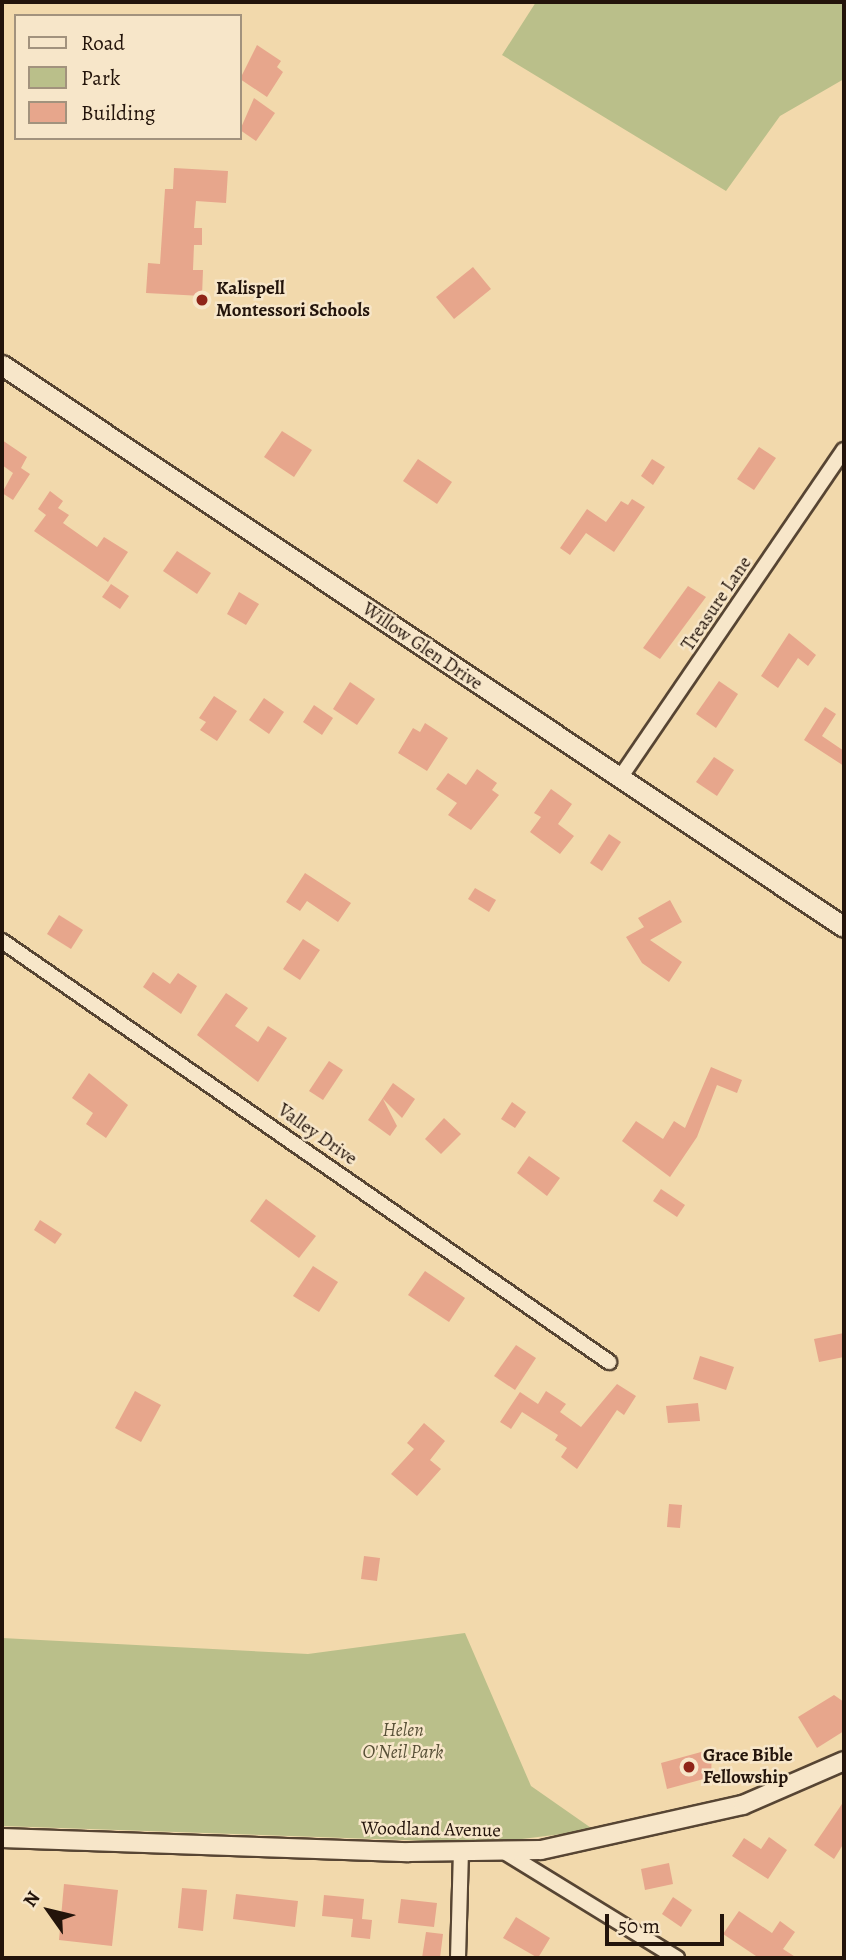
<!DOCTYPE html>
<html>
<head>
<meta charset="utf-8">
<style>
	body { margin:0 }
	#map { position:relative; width:846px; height:1960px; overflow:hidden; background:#f2d9ac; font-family:Alegreya,serif }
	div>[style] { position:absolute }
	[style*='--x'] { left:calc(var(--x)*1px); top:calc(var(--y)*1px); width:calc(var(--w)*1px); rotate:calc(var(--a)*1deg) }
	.green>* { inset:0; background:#babf8a }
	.building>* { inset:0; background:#e7a68c }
	.roads { filter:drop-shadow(2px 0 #574533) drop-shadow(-2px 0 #574533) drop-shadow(0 2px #574533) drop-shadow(0 -2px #574533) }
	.minor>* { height:14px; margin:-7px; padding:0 7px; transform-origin:7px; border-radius:7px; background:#f7e6c9 }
	.tertiary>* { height:18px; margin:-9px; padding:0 9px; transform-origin:9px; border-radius:9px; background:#f7e6c9 }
	.secondary>* { height:19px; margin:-9.5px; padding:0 9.5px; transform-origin:9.5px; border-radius:9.5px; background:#f7e6c9 }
	.dots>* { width:19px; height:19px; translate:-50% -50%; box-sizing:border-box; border:4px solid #f7e6c9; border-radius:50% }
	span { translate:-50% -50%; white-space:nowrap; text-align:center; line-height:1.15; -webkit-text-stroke:5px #f7e6c9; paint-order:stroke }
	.poi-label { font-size:19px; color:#23140b; font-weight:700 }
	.left { translate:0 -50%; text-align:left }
	.street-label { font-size:19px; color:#23140b }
	.park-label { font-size:19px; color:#585037; font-style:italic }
	.frame { position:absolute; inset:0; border:4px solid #23140b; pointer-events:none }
	.legend { position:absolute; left:14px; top:14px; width:228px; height:126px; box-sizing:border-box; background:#f7e6c9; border:2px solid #a2927d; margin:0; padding:9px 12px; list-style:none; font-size:21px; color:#23140b }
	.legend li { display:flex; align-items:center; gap:14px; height:35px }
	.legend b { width:35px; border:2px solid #a2927d }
	.north { position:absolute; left:14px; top:1876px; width:70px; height:70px; -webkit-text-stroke:5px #f7e6c9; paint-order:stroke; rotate:304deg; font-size:19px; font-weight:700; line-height:28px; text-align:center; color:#23140b }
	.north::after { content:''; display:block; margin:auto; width:24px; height:32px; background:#23140b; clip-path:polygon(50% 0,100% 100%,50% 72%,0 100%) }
	.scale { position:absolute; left:605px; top:1914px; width:119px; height:32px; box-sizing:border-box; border:4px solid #23140b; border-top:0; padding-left:9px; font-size:21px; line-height:24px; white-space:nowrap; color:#23140b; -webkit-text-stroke:5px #f7e6c9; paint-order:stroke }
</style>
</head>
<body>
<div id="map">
	<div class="green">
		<i style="clip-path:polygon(536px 2px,844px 2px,844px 79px,780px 116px,726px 191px,502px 55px)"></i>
		<i style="clip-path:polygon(465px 1633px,531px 1786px,594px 1830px,489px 1843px,2px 1826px,2px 1638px,308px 1654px)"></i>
	</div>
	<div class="building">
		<i style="clip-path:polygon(257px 45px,281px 61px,277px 67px,283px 72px,267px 97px,240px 79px)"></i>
		<i style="clip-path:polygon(254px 98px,275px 113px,256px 141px,240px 130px)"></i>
		<i style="clip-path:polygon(174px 168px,228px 171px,226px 203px,196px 201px,194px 228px,202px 228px,202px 245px,194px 245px,193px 270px,203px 270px,202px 296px,146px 293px,148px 263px,160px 264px,165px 189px,173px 189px)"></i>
		<i style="clip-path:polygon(473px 267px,491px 289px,454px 319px,436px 297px)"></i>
		<i style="clip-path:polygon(282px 431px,312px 450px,294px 477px,264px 457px)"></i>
		<i style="clip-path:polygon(2px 440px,27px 457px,21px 468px,30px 474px,13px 500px,2px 493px,13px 473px,2px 465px)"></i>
		<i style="clip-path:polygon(759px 447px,776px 458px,754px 490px,737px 479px)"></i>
		<i style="clip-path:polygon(418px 459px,452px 482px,437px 504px,403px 481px)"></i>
		<i style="clip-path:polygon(652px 459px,665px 467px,653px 485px,641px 476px)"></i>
		<i style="clip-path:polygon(50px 491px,63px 501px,58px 508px,69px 515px,63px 523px,97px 547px,104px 537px,128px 552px,108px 582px,34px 531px,46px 515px,38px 509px)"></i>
		<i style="clip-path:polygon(632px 499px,645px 507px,614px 552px,586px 533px,570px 555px,560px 548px,587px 509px,606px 522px,621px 501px,628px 505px)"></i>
		<i style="clip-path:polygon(177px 551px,211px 573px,197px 594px,163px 571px)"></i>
		<i style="clip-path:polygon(111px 584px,129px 596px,120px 609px,102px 597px)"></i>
		<i style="clip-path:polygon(688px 586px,706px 597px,660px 659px,643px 648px)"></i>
		<i style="clip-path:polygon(239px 592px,259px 604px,246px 625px,227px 614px)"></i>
		<i style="clip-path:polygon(789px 633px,816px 655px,808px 666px,798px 658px,778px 688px,761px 676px)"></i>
		<i style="clip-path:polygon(719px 681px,738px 694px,716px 728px,696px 714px)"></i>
		<i style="clip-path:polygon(350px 682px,375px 699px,357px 725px,333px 709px)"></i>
		<i style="clip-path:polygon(214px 696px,237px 711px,217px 741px,200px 730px,206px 722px,199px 718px)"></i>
		<i style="clip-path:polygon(264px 698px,284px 712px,269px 734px,249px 720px)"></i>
		<i style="clip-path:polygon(314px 705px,333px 718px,322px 735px,303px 722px)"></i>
		<i style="clip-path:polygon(825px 707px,836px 714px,822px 736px,844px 751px,844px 766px,804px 740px)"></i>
		<i style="clip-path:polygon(425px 723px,448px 738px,427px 771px,398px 753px,413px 728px,420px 732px)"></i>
		<i style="clip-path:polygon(714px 757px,734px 770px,717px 796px,696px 782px)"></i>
		<i style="clip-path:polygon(477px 769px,497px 783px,492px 790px,499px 795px,471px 830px,448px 815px,457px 803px,436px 789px,448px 773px,466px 785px)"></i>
		<i style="clip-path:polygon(551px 789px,572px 804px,558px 824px,574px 836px,560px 854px,530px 832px,541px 817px,534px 813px)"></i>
		<i style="clip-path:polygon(609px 834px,621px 842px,602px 871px,590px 863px)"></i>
		<i style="clip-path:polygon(305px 873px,351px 903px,338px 922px,307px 901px,300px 911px,286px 902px)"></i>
		<i style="clip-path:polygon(475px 888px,496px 900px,489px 912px,468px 899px)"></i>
		<i style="clip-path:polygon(670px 900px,682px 922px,650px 940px,682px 962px,669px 982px,642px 963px,626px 937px,644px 927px,638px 918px)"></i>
		<i style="clip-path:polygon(59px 915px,83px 930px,71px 949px,47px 934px)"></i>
		<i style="clip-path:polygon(303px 939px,320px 950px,300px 980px,283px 969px)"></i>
		<i style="clip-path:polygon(153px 972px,170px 984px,178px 973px,197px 986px,181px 1014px,143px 987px)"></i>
		<i style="clip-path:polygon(226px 993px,248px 1008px,235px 1026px,258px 1042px,268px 1026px,287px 1038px,258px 1082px,197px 1035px)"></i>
		<i style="clip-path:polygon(329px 1061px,343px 1070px,323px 1100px,309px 1091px)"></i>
		<i style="clip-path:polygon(711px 1067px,742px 1080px,737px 1093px,717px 1085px,697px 1137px,670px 1177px,622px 1141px,636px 1121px,663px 1139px,674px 1121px,685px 1128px)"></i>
		<i style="clip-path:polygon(89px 1073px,128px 1105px,106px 1138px,86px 1124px,93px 1113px,72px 1098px)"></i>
		<i style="clip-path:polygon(393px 1083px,415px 1099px,402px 1118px,383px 1099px,397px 1126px,390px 1136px,368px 1120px)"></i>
		<i style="clip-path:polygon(512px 1102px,526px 1112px,515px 1128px,501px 1119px)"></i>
		<i style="clip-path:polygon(444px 1118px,461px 1134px,441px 1154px,425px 1139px)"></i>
		<i style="clip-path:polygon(529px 1156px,560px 1178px,547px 1196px,517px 1173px)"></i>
		<i style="clip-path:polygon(661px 1189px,685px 1205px,677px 1217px,653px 1201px)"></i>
		<i style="clip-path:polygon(266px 1199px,316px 1236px,299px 1258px,250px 1221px)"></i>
		<i style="clip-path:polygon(40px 1220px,62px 1234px,55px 1244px,34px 1230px)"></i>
		<i style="clip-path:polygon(313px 1266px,338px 1282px,319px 1312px,293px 1296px)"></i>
		<i style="clip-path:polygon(425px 1271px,465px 1298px,449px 1322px,408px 1295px)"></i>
		<i style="clip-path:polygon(844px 1333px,844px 1357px,819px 1362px,814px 1339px)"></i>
		<i style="clip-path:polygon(516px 1345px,536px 1358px,515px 1390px,494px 1376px)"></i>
		<i style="clip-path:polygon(700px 1356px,734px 1367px,726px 1390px,693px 1379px)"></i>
		<i style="clip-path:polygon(617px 1384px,636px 1396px,624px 1415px,617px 1410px,577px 1469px,561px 1457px,567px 1448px,555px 1440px,558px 1435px,522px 1412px,511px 1429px,500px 1422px,520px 1392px,538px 1404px,546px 1391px,566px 1404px,560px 1412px,581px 1427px)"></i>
		<i style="clip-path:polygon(135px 1391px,161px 1405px,141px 1442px,115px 1428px)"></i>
		<i style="clip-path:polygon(698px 1403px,700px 1421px,668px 1423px,666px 1406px)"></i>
		<i style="clip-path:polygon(424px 1423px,445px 1441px,430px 1460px,441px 1469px,417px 1496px,391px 1474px,414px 1449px,407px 1443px)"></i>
		<i style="clip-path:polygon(669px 1504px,682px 1505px,680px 1528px,667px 1527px)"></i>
		<i style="clip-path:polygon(364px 1556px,380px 1558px,377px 1581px,361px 1579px)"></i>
		<i style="clip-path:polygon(834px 1695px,844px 1702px,844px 1731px,817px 1748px,798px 1717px)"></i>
		<i style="clip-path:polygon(712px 1749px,711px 1777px,667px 1789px,661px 1763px)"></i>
		<i style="clip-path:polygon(844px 1801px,844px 1843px,834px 1859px,814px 1845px)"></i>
		<i style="clip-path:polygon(769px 1837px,787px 1850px,768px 1879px,732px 1856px,744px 1838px,761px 1849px)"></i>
		<i style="clip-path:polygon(669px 1863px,673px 1884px,645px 1890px,641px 1869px)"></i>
		<i style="clip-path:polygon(64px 1884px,118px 1890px,112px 1946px,59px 1940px)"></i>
		<i style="clip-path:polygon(182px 1888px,207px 1890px,203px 1931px,178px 1928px)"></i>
		<i style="clip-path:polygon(236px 1894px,298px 1901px,295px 1927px,233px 1919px)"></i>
		<i style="clip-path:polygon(324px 1895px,364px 1899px,362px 1919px,372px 1920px,370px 1939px,351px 1937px,353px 1919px,322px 1916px)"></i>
		<i style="clip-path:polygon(673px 1897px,692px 1910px,681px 1927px,662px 1914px)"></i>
		<i style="clip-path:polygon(401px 1899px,437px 1903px,434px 1927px,398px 1923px)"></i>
		<i style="clip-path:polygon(739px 1911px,772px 1933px,780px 1921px,795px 1932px,783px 1949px,797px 1958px,759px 1958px,723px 1934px)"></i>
		<i style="clip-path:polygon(516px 1917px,550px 1938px,538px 1958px,503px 1938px)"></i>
		<i style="clip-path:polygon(426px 1932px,443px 1934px,440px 1958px,422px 1958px)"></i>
	</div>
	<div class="roads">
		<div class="minor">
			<i style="--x:620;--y:778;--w:397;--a:-55.7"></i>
			<i style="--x:2;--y:941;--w:739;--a:34.74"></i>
			<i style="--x:506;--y:1853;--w:201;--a:31.6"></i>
			<i style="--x:458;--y:1958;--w:105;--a:-88.4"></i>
		</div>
		<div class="tertiary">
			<i style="--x:2;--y:1838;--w:407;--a:2"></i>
			<i style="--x:409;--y:1852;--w:132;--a:-0.9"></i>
			<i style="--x:541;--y:1850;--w:207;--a:-12.6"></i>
			<i style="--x:743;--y:1805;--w:110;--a:-23.5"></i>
		</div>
		<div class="secondary">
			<i style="--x:2;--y:365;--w:1012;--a:33.72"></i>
		</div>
	</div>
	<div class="dots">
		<i style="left:202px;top:300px;background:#8f2418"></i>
		<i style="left:689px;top:1767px;background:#8f2418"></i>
	</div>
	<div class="poi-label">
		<span class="left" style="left:216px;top:300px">Kalispell<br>Montessori Schools</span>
		<span class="left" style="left:703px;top:1767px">Grace Bible<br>Fellowship</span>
	</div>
	<div class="street-label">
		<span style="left:717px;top:604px;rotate:-56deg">Treasure Lane</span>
		<span style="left:422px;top:647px;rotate:34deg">Willow Glen Drive</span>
		<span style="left:317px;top:1135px;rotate:35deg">Valley Drive</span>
		<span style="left:431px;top:1830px;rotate:1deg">Woodland Avenue</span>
	</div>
	<div class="park-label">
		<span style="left:403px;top:1742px">Helen<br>O'Neil Park</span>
	</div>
	<div class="frame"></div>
	<ul class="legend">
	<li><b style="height:9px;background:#f7e6c9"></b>Road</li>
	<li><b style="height:19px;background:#babf8a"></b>Park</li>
	<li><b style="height:19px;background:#e7a68c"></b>Building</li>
	</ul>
	<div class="north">N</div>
	<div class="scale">50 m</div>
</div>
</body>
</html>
